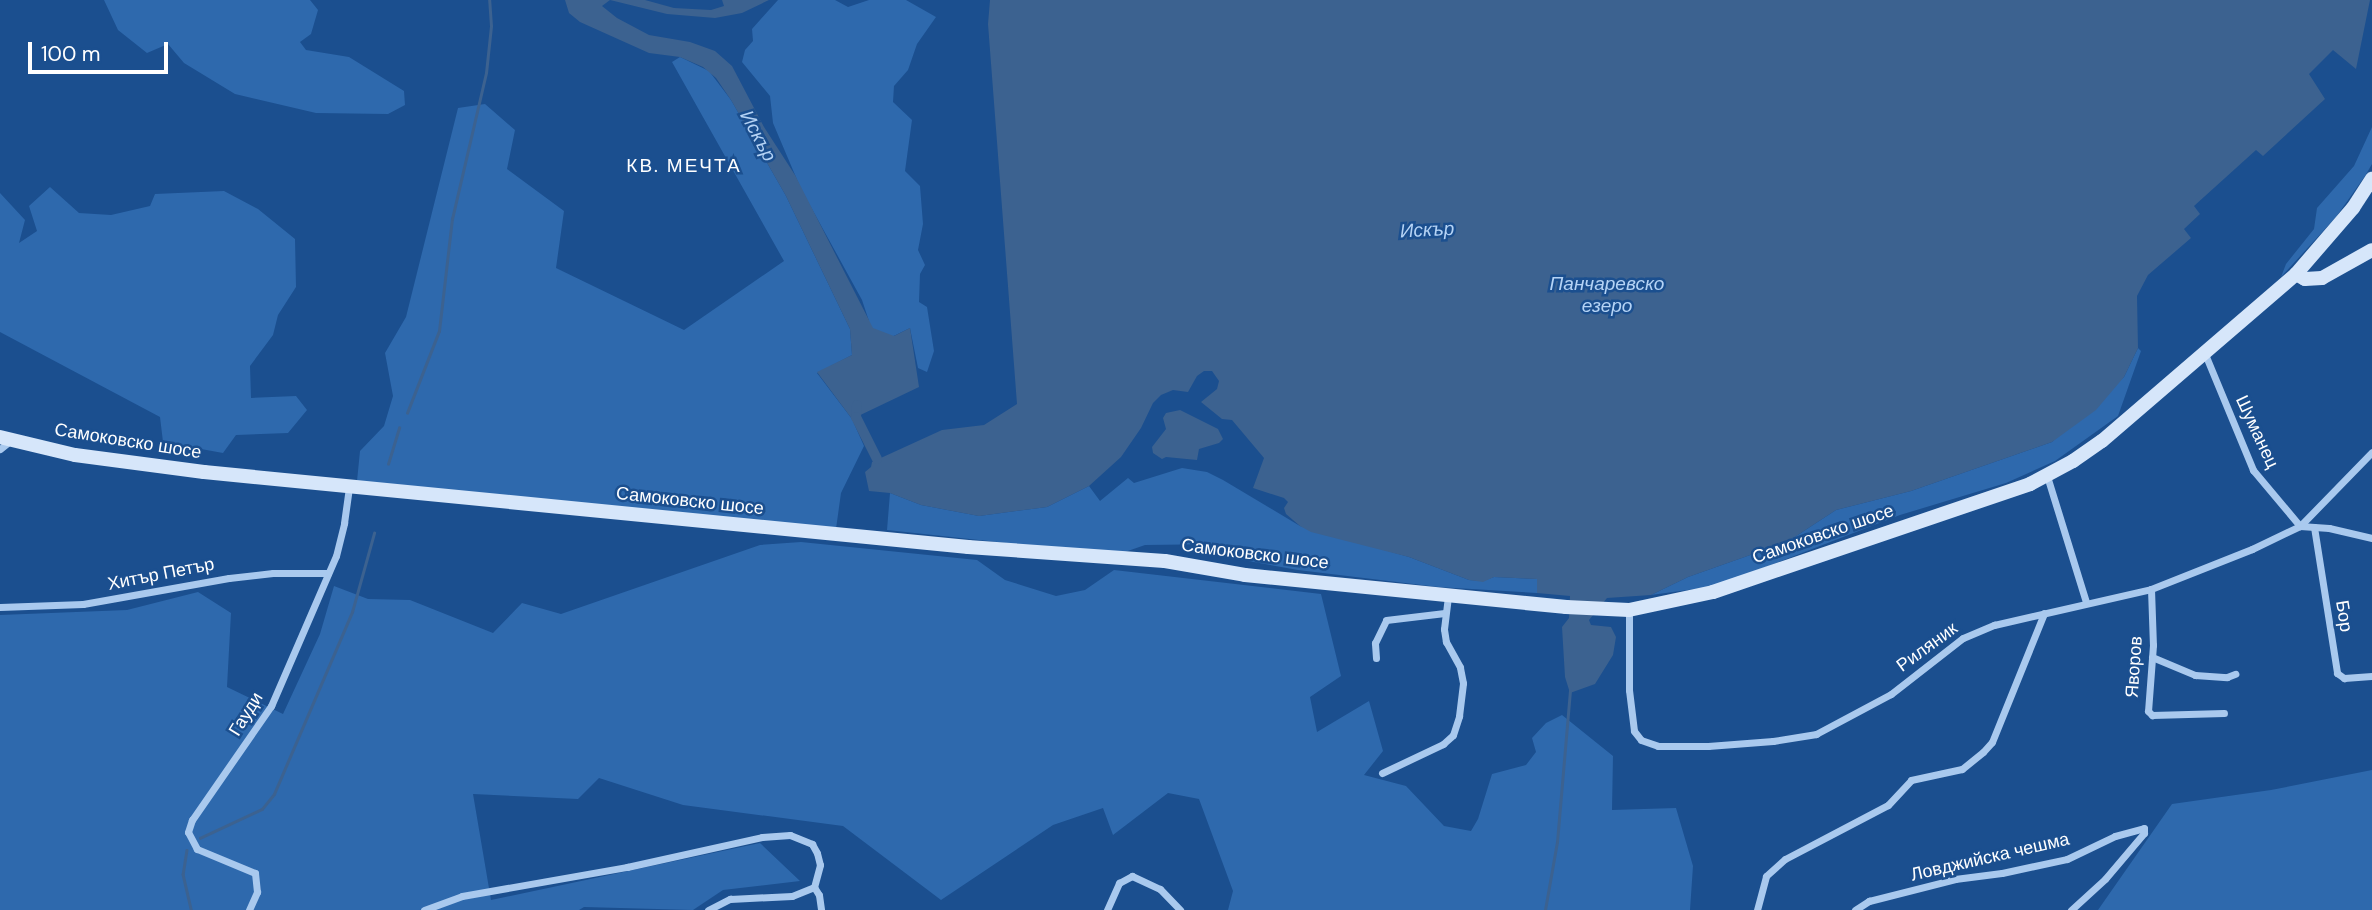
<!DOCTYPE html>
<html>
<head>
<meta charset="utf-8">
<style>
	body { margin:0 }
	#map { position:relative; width:2372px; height:910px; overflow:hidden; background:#1b4f8f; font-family:"DM Sans",sans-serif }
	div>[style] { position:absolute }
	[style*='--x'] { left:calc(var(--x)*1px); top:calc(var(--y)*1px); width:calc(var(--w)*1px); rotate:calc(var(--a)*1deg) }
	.green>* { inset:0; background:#2e69ad }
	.water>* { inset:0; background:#3c6290 }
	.stream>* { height:2.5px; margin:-1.25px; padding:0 1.25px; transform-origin:1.25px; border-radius:1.25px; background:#3c6290 }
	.canal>* { height:10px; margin:-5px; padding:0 5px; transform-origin:5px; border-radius:5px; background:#3c6290 }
	.street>* { height:7px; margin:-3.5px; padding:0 3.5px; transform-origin:3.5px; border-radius:3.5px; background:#a9c9ee }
	.secondary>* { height:14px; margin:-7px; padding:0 7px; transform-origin:7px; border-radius:7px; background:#d6e6fa }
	span { translate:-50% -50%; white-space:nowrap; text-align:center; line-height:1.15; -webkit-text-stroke:5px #1b4f8f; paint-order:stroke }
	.street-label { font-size:18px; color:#fff }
	.water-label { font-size:19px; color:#b5d3f5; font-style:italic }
	.neighbourhood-label { font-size:19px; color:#fff; letter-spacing:2px }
	.scale { position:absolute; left:28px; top:42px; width:140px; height:32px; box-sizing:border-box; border:4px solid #fff; border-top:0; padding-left:9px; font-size:21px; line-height:24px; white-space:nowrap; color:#fff; -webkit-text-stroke:5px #1b4f8f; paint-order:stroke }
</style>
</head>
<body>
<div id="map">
	<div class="green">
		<i style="clip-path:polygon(104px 0,310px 0,318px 10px,311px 34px,300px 42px,306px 50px,349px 57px,404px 91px,405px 105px,388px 114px,316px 113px,235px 94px,184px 63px,168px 44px,147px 53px,118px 30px)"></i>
		<i style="clip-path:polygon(778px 0,835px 0,848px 7px,869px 0,906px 0,936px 17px,917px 44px,908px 70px,894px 86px,893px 102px,912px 120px,905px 171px,920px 186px,923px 224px,918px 250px,925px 265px,920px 274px,919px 302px,927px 307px,934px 351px,927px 372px,918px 368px,910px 328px,867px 349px,869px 321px,862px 300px,801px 189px,773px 123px,770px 96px,742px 62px,745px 50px,753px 41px,752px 29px)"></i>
		<i style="clip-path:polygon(680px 57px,709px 71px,731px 100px,786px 196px,850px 329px,852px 355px,817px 373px,852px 419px,864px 446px,841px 493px,836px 529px,357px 481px,360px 451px,384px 426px,393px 396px,385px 353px,406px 317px,458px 108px,485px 104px,515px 130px,507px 169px,564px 211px,556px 268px,684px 330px,784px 261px,672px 62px)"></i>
		<i style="clip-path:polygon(2372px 127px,2372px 164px,2365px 176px,2336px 217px,2281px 277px,2286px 264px,2314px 229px,2317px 208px,2354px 166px)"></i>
		<i style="clip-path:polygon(50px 187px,79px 213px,111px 215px,150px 206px,155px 194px,224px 191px,258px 209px,295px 239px,296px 287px,278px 315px,273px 335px,250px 366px,251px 398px,296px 396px,307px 410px,288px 433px,236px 435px,223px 453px,163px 442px,160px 417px,0 332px,0 193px,25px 220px,19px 243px,37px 231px,29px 206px)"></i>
		<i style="clip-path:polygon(2138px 348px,2141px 351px,2118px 416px,2055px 461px,2006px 483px,1900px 515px,1717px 586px,1651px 595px,1688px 577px,1787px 542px,1836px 510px,1911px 491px,2052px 442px,2124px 377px)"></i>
		<i style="clip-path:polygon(1182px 468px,1207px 472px,1223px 480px,1300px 526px,1409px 557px,1469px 580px,1483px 581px,1494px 577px,1537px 579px,1537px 593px,1438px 587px,1298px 570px,1226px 557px,1224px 544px,1145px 545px,1125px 552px,1071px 550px,887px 530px,890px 493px,921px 505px,979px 516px,1047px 507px,1089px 486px,1100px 501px,1128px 478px,1134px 483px)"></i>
		<i style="clip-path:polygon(801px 542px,977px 560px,1005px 580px,1056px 596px,1085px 590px,1114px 570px,1321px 594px,1341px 676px,1310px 697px,1317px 732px,1369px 701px,1383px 751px,1364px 775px,1406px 786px,1444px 826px,1471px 831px,1478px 819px,1492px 774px,1526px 765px,1536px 752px,1532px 738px,1546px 723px,1562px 715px,1613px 756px,1612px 810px,1676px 808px,1693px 866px,1690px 910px,1228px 910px,1233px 891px,1199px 799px,1168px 793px,1113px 835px,1103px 808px,1053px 825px,941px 900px,843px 826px,683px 805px,599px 778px,578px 799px,473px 794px,491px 900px,760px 843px,800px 881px,723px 890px,693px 910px,584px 907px,579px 910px,0 910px,0 615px,127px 610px,198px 592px,231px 613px,227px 687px,283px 714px,320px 634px,334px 586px,368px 599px,410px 600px,493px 633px,522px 603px,561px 614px,760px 545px)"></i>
		<i style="clip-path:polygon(2372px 770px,2372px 910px,2098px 910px,2172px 804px,2271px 790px)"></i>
	</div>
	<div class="water">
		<i style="clip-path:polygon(565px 0,645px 0,674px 8px,711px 10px,724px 6px,722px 0,769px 0,742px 13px,715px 18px,667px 14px,610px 0,602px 6px,617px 18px,649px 35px,690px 42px,715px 51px,732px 66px,764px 127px,795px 175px,873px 328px,894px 336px,910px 328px,919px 387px,852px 419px,817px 372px,852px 355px,850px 329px,786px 196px,731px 100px,716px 78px,703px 67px,680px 57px,649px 53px,580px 22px,569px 13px)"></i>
		<i style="clip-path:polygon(990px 0,2370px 0,2356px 69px,2333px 50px,2309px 74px,2325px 99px,2263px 156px,2256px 150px,2194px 206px,2200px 214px,2184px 229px,2191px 238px,2148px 275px,2137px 296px,2138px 348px,2124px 377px,2096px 410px,2052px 442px,1911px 491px,1836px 510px,1787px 542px,1688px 577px,1651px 595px,1607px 598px,1589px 620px,1591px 625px,1611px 627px,1616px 637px,1613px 655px,1595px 684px,1570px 693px,1565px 677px,1562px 627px,1569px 618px,1570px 596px,1537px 593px,1537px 579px,1494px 577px,1483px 582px,1469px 580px,1409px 557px,1311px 532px,1300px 526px,1286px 514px,1284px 508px,1288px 502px,1284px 498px,1253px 488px,1264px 458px,1232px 420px,1222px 419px,1201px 402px,1217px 389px,1219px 381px,1212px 371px,1204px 371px,1197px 376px,1188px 392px,1173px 390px,1161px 395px,1153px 403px,1141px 428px,1121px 457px,1089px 486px,1047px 507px,979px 516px,921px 505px,890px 493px,869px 491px,865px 472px,871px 467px,872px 462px,942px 430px,984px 425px,1017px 404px,988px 24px)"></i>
		<i style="clip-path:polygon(1180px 410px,1218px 429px,1223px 439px,1219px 443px,1199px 449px,1197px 460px,1166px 457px,1162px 459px,1153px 453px,1152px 447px,1166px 429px,1163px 418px,1166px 413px)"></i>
	</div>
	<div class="stream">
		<i style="--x:407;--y:413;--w:88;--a:-68.7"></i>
		<i style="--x:439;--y:331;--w:113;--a:-83.4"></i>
		<i style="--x:452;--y:219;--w:150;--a:-76.9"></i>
		<i style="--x:486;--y:73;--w:47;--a:-83.9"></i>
		<i style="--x:491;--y:26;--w:26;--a:-94"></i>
		<i style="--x:388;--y:464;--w:38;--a:-73"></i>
		<i style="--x:200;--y:838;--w:68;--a:-25.1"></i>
		<i style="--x:262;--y:809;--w:19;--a:-51"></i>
		<i style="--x:274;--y:794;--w:198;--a:-66.8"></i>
		<i style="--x:352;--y:612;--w:82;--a:-74.4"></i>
		<i style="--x:187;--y:850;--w:24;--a:99"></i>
		<i style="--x:183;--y:874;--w:37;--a:77"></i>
		<i style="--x:1545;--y:910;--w:69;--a:-80"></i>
		<i style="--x:1557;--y:842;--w:152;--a:-85.1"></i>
	</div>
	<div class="canal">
		<i style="--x:857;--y:405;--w:12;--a:95"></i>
		<i style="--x:856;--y:417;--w:47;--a:63.4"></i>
	</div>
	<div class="street">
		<i style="--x:2205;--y:354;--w:126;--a:67.5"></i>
		<i style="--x:2253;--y:470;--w:73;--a:50"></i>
		<i style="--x:2300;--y:526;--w:29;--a:4"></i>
		<i style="--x:2329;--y:528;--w:44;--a:13.1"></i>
		<i style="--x:0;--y:449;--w:14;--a:-39"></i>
		<i style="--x:2047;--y:476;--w:132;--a:72.8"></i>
		<i style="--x:2314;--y:527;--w:148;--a:81"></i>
		<i style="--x:2337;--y:673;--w:9;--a:36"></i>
		<i style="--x:2344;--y:678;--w:28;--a:-4"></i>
		<i style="--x:2151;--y:589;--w:56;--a:88"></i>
		<i style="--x:2153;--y:645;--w:66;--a:94.3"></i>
		<i style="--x:2148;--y:711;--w:6;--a:45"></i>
		<i style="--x:2152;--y:715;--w:72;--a:-1.6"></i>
		<i style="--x:0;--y:607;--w:83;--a:-2.1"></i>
		<i style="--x:83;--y:604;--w:148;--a:-10.1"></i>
		<i style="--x:229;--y:578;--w:44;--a:-6.5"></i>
		<i style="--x:273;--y:573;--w:55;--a:0"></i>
		<i style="--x:1629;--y:610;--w:80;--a:90"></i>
		<i style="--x:1629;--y:690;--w:41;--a:83"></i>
		<i style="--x:1634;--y:731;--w:11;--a:52"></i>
		<i style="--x:1641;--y:740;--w:18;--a:19"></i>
		<i style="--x:1658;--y:746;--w:50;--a:0"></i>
		<i style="--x:1708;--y:746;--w:65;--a:-4.4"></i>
		<i style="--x:1773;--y:741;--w:44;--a:-9.2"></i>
		<i style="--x:1816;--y:734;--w:85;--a:-28.1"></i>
		<i style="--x:1891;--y:694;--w:91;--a:-37.9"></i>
		<i style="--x:1963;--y:638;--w:34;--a:-23"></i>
		<i style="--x:1994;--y:625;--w:161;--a:-12.9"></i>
		<i style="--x:2151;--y:589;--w:109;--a:-21.6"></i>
		<i style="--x:2252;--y:549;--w:53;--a:-25.6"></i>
		<i style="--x:2300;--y:526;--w:103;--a:-45.8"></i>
		<i style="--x:2152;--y:657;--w:47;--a:22.7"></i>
		<i style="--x:2195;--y:675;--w:32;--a:4"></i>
		<i style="--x:2227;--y:677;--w:9;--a:-21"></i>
		<i style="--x:1376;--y:658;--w:15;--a:-94"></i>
		<i style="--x:1375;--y:643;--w:25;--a:-64"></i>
		<i style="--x:1386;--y:620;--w:59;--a:-6.8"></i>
		<i style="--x:1382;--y:773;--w:68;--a:-25.4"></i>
		<i style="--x:1443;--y:744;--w:13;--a:-42"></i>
		<i style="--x:1453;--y:735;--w:20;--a:-72"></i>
		<i style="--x:1459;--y:716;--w:33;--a:-83"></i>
		<i style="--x:1463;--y:683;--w:16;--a:-101"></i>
		<i style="--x:1460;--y:667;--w:29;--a:-119"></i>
		<i style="--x:1446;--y:642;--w:13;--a:-99"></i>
		<i style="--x:1444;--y:629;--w:34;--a:-83"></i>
		<i style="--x:814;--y:887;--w:9;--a:58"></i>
		<i style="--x:819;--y:895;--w:15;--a:82"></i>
		<i style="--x:249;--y:910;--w:20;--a:-66"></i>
		<i style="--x:257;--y:892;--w:19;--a:-96"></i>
		<i style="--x:255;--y:873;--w:63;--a:-157.5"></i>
		<i style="--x:197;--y:849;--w:19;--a:-118"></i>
		<i style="--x:188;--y:832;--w:13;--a:-72"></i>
		<i style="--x:192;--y:820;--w:139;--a:-55.3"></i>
		<i style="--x:271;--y:706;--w:163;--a:-66.6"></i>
		<i style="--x:336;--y:556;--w:34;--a:-76"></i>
		<i style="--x:344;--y:523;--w:36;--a:-82"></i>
		<i style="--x:424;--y:910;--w:40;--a:-20.2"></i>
		<i style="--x:462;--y:896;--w:168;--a:-10"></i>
		<i style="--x:627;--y:867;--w:138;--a:-12.5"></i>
		<i style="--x:762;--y:837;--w:28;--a:-4"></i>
		<i style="--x:790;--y:835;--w:24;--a:22"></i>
		<i style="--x:812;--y:844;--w:10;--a:61"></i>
		<i style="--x:817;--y:853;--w:12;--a:76"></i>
		<i style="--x:820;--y:865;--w:23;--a:105"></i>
		<i style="--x:708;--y:910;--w:25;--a:-27"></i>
		<i style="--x:730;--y:899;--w:62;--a:-2.8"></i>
		<i style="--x:792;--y:896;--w:24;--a:-22"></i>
		<i style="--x:1107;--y:910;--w:30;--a:-66"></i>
		<i style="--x:1119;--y:883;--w:15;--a:-28"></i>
		<i style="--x:1132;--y:876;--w:31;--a:25"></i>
		<i style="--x:1160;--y:889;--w:29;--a:46"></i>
		<i style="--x:1757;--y:910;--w:35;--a:-75"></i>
		<i style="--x:1766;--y:876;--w:25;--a:-42"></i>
		<i style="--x:1785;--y:859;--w:116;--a:-27.7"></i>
		<i style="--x:1888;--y:805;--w:34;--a:-47"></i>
		<i style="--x:1911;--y:780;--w:52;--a:-12.2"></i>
		<i style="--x:1962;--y:769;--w:27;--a:-39"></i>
		<i style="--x:1983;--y:752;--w:13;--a:-48"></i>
		<i style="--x:1992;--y:742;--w:139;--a:-68"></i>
		<i style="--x:1855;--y:910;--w:17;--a:-33"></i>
		<i style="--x:1869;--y:901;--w:89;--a:-14.3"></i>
		<i style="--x:1955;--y:879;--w:47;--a:-7.3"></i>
		<i style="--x:2002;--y:873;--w:66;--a:-12.2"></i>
		<i style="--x:2067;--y:859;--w:53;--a:-25.6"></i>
		<i style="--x:2115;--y:836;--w:30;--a:-15"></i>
		<i style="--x:2144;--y:828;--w:5;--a:90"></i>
		<i style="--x:2144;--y:833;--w:60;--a:130.3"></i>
		<i style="--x:2105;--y:879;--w:46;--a:137.6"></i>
	</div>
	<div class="secondary">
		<i style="--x:2296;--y:274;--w:10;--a:29"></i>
		<i style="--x:2305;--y:279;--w:17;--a:-3"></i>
		<i style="--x:2322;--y:278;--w:57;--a:-29.2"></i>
		<i style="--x:0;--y:437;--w:77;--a:13.5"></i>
		<i style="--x:75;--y:455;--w:130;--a:7.5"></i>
		<i style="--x:204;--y:472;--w:768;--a:5.61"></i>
		<i style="--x:968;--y:547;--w:197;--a:4.1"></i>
		<i style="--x:1165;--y:561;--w:81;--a:9.9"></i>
		<i style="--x:1245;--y:575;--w:323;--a:5.7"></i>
		<i style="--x:1566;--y:607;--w:63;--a:2.7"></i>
		<i style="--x:1629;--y:610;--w:86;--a:-12.1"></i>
		<i style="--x:1713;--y:592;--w:335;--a:-18.8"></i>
		<i style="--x:2030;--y:484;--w:49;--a:-28.1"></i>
		<i style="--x:2073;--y:461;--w:35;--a:-35"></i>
		<i style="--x:2102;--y:441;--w:256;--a:-40.7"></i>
		<i style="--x:2296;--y:274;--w:87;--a:-49.2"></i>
		<i style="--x:2353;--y:208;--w:35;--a:-57"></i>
	</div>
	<div class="street-label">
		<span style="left:2257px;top:432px;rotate:65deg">Шуманец</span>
		<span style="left:128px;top:441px;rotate:9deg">Самоковско шосе</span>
		<span style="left:690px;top:501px;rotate:6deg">Самоковско шосе</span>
		<span style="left:1823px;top:534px;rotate:-19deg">Самоковско шосе</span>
		<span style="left:1255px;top:554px;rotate:7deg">Самоковско шосе</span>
		<span style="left:161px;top:574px;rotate:-11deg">Хитър Петър</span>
		<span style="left:2344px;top:616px;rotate:81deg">Бор</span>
		<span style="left:1927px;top:647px;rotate:-36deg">Риляник</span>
		<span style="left:2134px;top:667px;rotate:-86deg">Яворов</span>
		<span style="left:246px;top:714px;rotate:-58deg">Гауди</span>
		<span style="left:1990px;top:857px;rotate:-13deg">Ловджийска чешма</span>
	</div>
	<div class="water-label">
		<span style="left:758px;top:136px;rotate:62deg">Искър</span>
		<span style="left:1427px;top:230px;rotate:-3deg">Искър</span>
		<span style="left:1607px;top:295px">Панчаревско<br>езеро</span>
	</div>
	<div class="neighbourhood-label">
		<span style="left:684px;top:166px">КВ. МЕЧТА</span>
	</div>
	<div class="scale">100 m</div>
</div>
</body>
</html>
